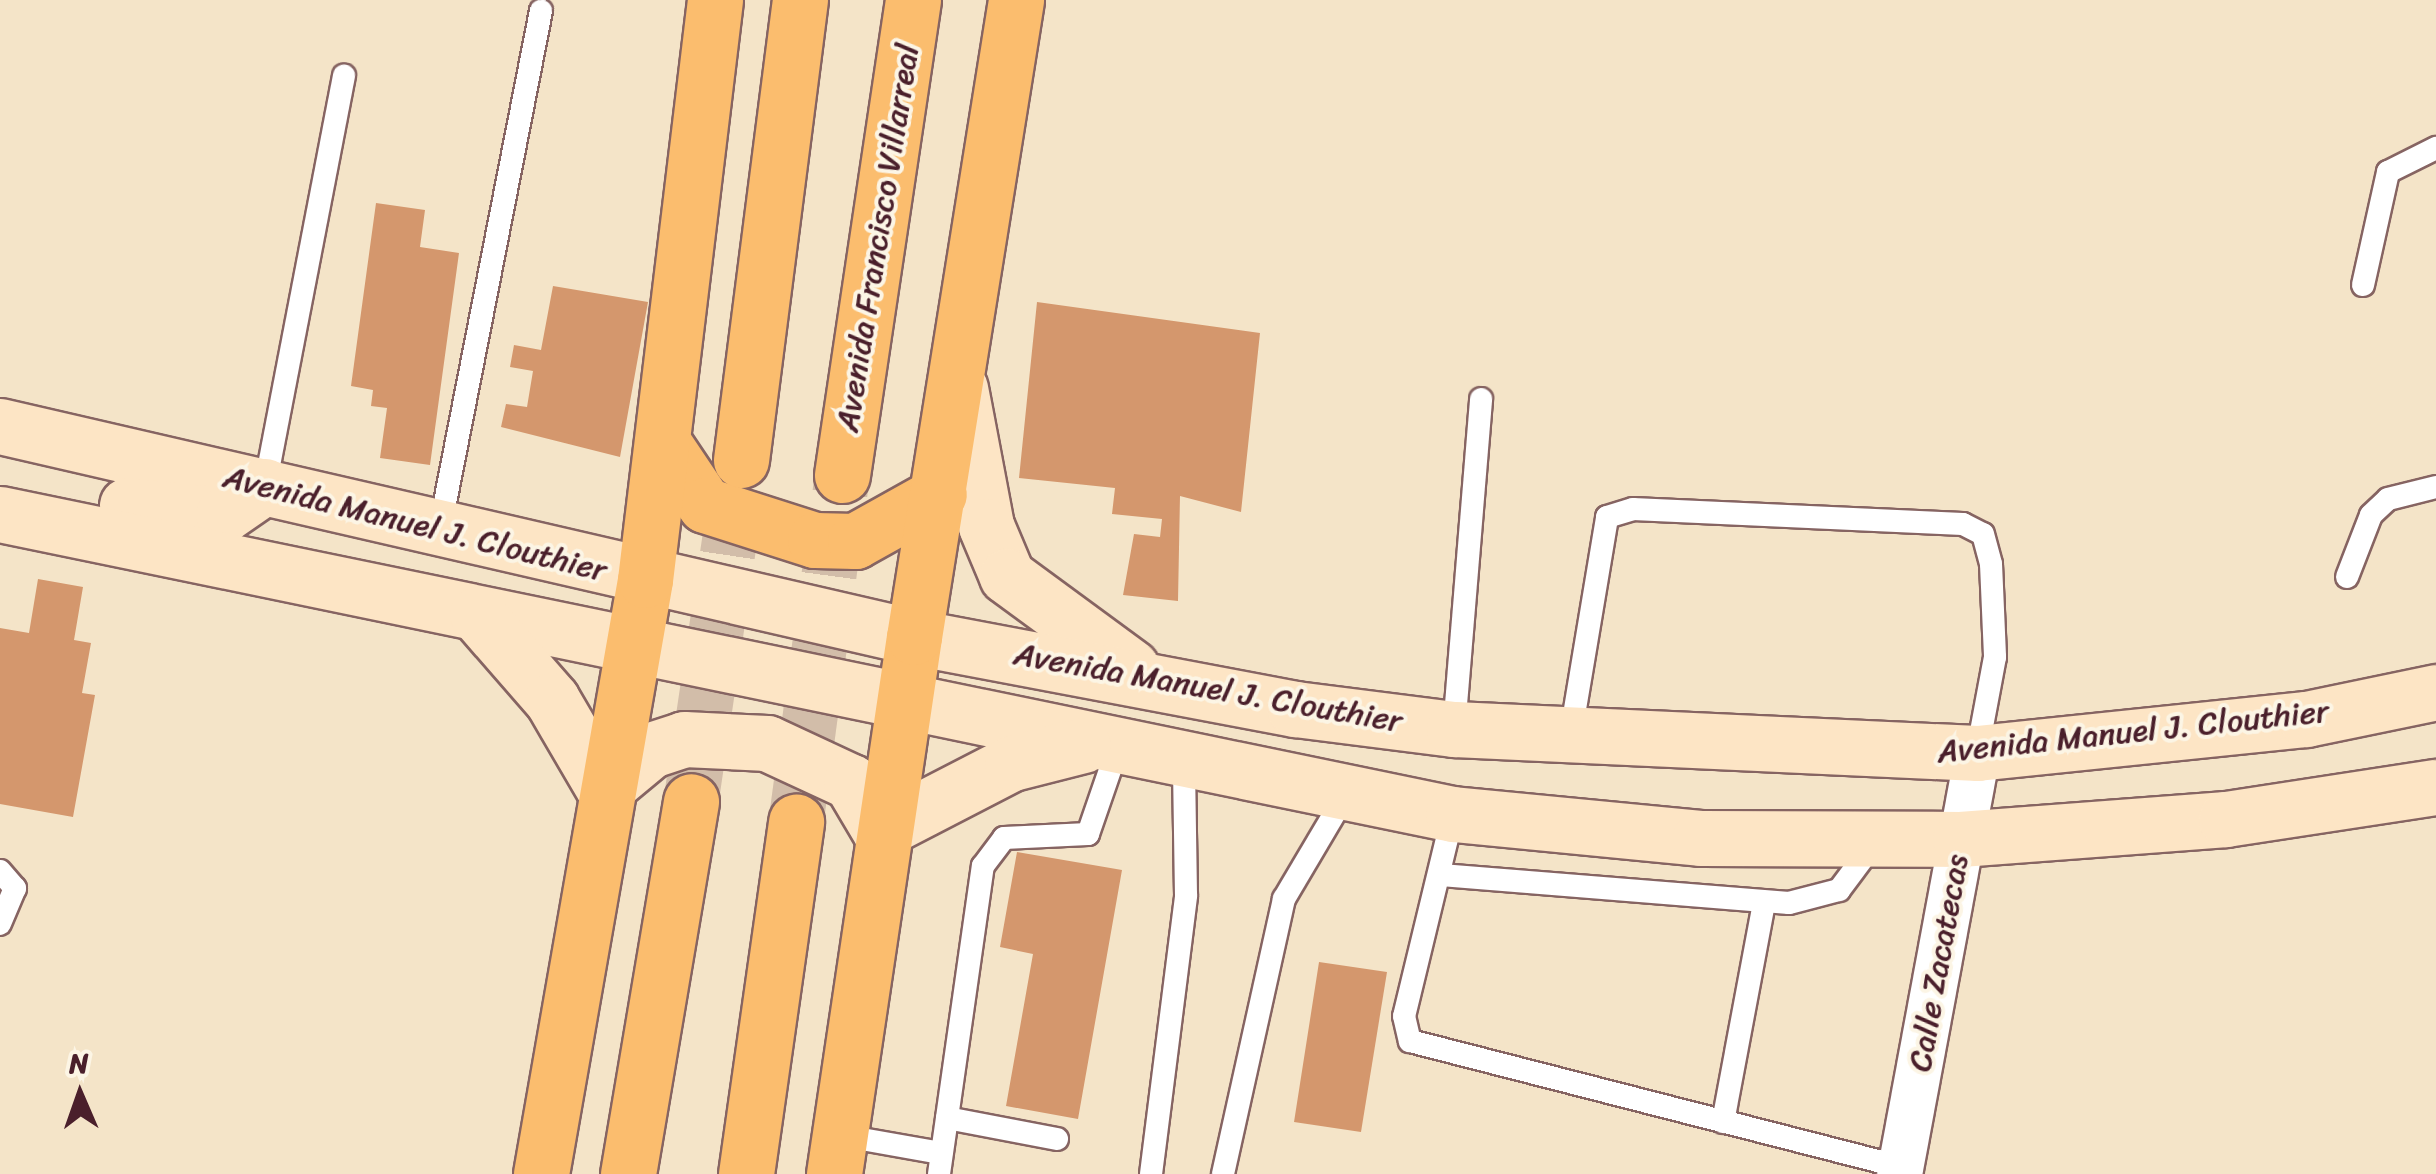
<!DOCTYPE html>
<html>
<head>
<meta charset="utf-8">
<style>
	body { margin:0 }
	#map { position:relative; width:2436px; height:1174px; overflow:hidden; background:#f4e4c8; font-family:Sriracha,sans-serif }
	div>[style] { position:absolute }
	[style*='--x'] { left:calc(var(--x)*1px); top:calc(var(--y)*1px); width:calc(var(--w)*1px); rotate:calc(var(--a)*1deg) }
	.building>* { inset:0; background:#d4976d }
	.highway-tunnel>* { height:55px; margin-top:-27.5px; transform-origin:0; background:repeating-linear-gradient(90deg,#d2bda9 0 55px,transparent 0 83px) }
	.roads { filter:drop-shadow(2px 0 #866462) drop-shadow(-2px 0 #866462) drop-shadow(0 2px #866462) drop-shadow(0 -2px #866462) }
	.lane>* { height:22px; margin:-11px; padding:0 11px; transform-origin:11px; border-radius:11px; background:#fff }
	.street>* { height:45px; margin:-22.5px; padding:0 22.5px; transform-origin:22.5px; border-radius:22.5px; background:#fff }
	.secondary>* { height:55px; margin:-27.5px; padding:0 27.5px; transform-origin:27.5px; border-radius:27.5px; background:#fde5c5 }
	.primary>* { height:55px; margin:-27.5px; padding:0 27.5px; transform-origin:27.5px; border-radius:27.5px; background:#fbbd6e }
	.highway>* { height:55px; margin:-27.5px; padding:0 27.5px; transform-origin:27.5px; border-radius:27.5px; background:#fbbd6e }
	span { translate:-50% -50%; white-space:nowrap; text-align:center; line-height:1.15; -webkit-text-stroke:8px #fcf5e5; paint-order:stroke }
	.street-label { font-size:32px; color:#4a1f2b }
	.north { position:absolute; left:30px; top:1044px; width:100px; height:100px; -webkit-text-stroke:8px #fcf5e5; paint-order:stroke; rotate:358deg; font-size:28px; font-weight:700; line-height:40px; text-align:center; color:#4a1f2b }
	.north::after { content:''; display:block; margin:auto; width:35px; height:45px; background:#4a1f2b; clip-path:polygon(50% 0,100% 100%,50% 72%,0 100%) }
</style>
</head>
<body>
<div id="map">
	<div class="building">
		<i style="clip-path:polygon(376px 203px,425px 210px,420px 247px,459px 253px,430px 465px,380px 458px,387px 408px,371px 406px,373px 390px,351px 386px)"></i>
		<i style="clip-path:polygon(553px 286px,648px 302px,620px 457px,501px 427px,506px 404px,527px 407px,533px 371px,510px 367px,514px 345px,541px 350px)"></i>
		<i style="clip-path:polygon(1037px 302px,1260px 333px,1241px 512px,1180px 496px,1178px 601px,1123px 595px,1134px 534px,1160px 537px,1162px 519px,1112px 514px,1115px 488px,1019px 478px)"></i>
		<i style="clip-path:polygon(38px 579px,83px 587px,74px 640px,91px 643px,82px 693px,95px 695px,73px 817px,0 804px,0 628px,29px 633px)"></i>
		<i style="clip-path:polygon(1017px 852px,1122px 870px,1078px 1119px,1006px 1106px,1033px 954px,1000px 947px)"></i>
		<i style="clip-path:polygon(1319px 962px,1387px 972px,1361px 1132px,1294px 1122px)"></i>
	</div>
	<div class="highway-tunnel">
		<i style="--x:691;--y:801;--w:337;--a:-81.6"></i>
		<i style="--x:796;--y:822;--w:350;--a:-82.4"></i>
	</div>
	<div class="roads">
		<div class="lane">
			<i style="--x:2363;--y:285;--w:116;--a:-77.5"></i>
			<i style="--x:2388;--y:172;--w:54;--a:-26.6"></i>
			<i style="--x:265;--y:486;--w:418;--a:-79.1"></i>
			<i style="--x:440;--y:528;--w:527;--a:-78.95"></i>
			<i style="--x:2347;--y:577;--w:66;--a:-68.8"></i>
			<i style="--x:2371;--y:515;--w:23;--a:-43"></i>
			<i style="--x:2388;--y:499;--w:49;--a:-14"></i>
			<i style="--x:1454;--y:729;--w:331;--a:-85.3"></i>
			<i style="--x:1571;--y:733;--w:219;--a:-80.5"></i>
			<i style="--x:1607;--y:517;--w:27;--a:-17"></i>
			<i style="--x:1633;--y:509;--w:330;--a:2.6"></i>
			<i style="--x:1963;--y:524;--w:22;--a:27"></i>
			<i style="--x:1983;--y:534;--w:31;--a:75"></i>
			<i style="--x:1991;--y:564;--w:93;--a:87.5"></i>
			<i style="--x:1995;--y:657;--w:98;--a:100.6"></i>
			<i style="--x:1453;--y:814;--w:208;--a:103.6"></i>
			<i style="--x:1404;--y:1016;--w:26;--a:77"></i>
			<i style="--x:1410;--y:1041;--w:507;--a:14.39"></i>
			<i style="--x:0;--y:871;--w:23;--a:49"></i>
			<i style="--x:15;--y:888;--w:39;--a:113"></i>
			<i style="--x:1441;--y:875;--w:349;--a:4.6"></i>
			<i style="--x:1789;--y:903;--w:52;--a:-14.6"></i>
			<i style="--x:1839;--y:890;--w:60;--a:-53.1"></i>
			<i style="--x:947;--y:1118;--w:112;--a:10.8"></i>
			<i style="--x:1723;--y:1122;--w:224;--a:-79.4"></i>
			<i style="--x:839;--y:1135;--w:104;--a:10"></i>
			<i style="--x:939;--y:1174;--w:311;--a:-81.9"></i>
			<i style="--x:983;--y:866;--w:35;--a:-53"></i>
			<i style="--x:1004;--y:838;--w:84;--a:-2.7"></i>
			<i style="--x:1088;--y:834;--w:89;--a:-71"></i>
			<i style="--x:1151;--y:1174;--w:281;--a:-82.8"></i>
			<i style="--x:1186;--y:895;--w:132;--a:-90.9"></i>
			<i style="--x:1223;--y:1174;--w:282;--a:-77.5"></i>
			<i style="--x:1284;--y:899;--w:122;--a:-59.4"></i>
		</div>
		<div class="street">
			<i style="--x:1899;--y:1174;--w:428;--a:-79.5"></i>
		</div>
		<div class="secondary">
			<i style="--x:960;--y:388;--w:140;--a:79.3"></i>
			<i style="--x:986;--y:526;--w:54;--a:67.2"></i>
			<i style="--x:1007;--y:576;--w:154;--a:36.3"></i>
			<i style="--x:0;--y:426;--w:938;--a:13"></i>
			<i style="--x:914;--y:637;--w:388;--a:10.7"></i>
			<i style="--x:1295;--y:709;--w:160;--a:7.2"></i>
			<i style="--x:1454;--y:729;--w:524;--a:2.63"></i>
			<i style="--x:1977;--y:753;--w:331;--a:-5.9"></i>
			<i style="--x:2306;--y:719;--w:133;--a:-11.7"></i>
			<i style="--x:127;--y:505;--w:97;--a:5.9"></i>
			<i style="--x:223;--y:515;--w:51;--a:-34.6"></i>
			<i style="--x:0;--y:514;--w:1484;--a:11.67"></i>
			<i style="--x:1453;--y:814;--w:248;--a:5.5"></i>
			<i style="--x:1700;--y:838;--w:260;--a:0.2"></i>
			<i style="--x:1960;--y:839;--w:267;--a:-4.3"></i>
			<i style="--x:2226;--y:819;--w:212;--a:-8.7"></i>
			<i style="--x:477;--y:614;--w:114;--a:48.9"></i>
			<i style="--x:552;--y:700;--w:103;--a:59.7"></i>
			<i style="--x:604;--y:789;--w:61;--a:-39.7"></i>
			<i style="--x:651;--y:750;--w:35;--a:-18"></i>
			<i style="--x:684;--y:739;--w:83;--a:2.8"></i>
			<i style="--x:767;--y:743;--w:93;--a:24.9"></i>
			<i style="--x:851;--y:782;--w:57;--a:59.4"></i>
			<i style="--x:880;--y:831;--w:148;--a:-27.3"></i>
			<i style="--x:1012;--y:763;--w:73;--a:-14.2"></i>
		</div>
		<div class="primary">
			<i style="--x:541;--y:1174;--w:603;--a:-80.07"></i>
			<i style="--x:834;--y:1174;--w:543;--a:-81.53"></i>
		</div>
		<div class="highway">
			<i style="--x:668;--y:450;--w:66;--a:56.1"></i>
			<i style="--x:705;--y:505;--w:115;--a:17.7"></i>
			<i style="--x:815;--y:540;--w:40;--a:1.4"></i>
			<i style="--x:855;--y:541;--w:96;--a:-29.2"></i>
			<i style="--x:741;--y:460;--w:464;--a:-82.7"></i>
			<i style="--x:842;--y:475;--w:480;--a:-81.5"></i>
			<i style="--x:645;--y:580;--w:584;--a:-83.12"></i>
			<i style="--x:914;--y:637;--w:645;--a:-80.9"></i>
			<i style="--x:628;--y:1174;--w:378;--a:-80.4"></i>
			<i style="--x:746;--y:1174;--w:356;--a:-81.9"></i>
		</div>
	</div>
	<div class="street-label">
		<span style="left:878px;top:238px;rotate:-81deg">Avenida Francisco Villarreal</span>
		<span style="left:415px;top:524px;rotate:14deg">Avenida Manuel J. Clouthier</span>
		<span style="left:1208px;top:688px;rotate:10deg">Avenida Manuel J. Clouthier</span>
		<span style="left:2133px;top:732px;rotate:-6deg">Avenida Manuel J. Clouthier</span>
		<span style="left:1939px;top:963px;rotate:-80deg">Calle Zacatecas</span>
	</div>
	<div class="north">N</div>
</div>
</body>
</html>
